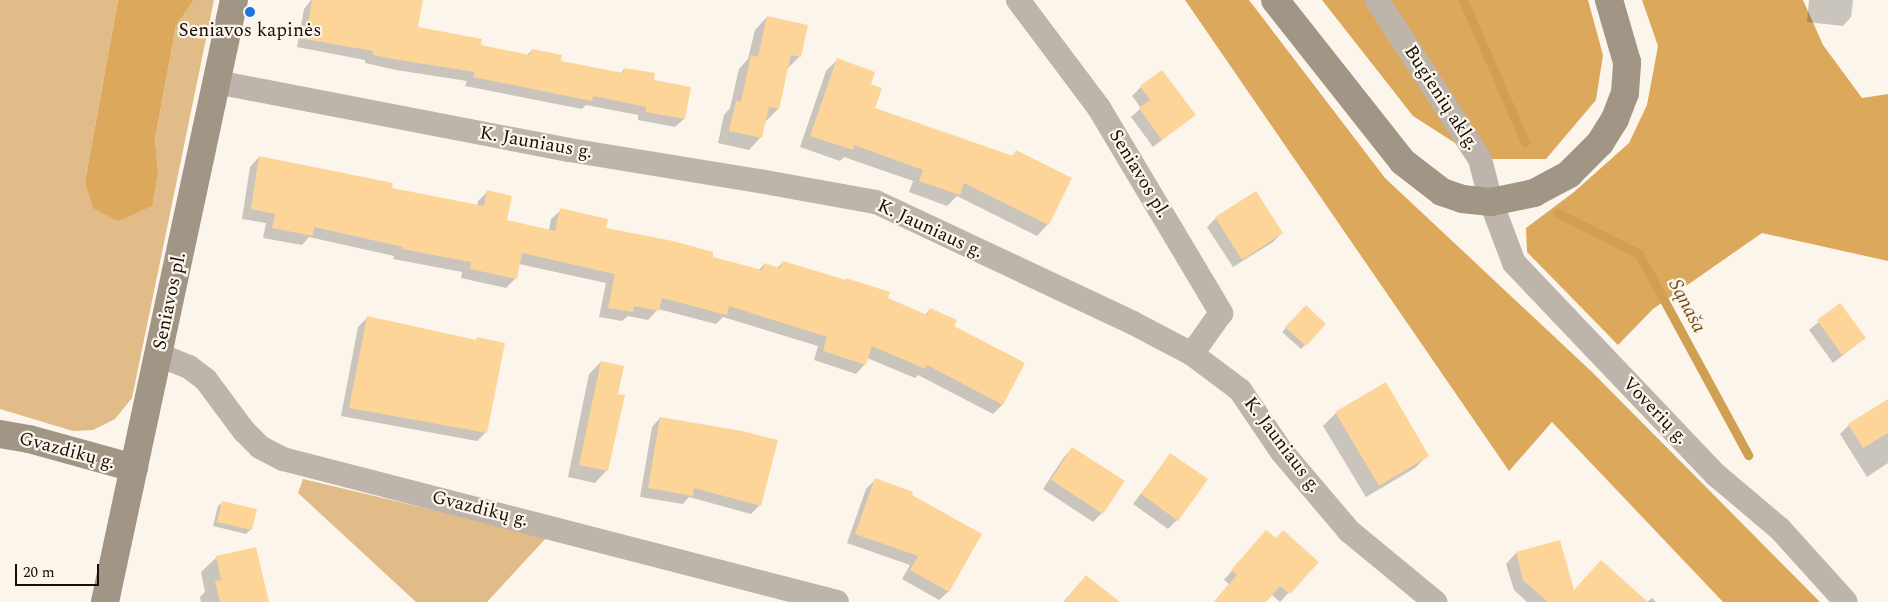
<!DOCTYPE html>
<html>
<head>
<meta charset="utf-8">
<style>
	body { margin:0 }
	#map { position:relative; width:1888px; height:602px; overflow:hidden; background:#fcf5ec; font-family:Spectral,serif }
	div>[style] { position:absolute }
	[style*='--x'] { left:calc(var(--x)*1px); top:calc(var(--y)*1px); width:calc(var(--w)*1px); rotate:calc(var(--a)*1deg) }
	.green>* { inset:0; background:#e1bc88 }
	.forest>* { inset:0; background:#dca95c }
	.shadow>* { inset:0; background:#0003 }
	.stream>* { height:9px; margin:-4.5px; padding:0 4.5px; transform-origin:4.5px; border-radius:4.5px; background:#d19f51 }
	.building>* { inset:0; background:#fed598 }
	.street>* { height:24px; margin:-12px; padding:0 12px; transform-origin:12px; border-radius:12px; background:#bdb5ab }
	.secondary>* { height:28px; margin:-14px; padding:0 14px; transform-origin:14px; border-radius:14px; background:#a19686 }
	.dots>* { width:14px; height:14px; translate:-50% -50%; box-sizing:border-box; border:2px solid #fcf5ec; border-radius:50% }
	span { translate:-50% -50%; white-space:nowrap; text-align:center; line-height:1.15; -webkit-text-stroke:4.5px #fcf5ec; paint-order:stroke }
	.poi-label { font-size:19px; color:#140f07 }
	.street-label { font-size:19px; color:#140f07 }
	.water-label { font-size:20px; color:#724f15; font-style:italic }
	.scale { position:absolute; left:15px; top:564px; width:84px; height:22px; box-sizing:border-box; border:2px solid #140f07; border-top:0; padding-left:6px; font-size:15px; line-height:18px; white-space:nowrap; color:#140f07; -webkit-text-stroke:4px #fcf5ec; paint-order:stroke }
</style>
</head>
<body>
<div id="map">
	<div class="green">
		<i style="clip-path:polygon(0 0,118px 0,85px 182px,158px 172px,155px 139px,176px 26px,194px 0,214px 0,132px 398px,115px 419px,93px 430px,73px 431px,0 409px)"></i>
		<i style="clip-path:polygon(303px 479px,547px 537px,487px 602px,416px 602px,298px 493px)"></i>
	</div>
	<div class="forest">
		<i style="clip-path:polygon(118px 0,194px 0,176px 26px,155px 139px,158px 172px,152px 206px,118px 221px,93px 208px,85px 182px)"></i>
		<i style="clip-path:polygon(1185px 0,1249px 0,1385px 178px,1592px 372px,1820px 602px,1723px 602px,1552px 422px,1509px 471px)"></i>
		<i style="clip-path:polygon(1322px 0,1588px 0,1603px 55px,1596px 100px,1546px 159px,1480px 159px,1413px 116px)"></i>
		<i style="clip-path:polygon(1642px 0,1803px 0,1823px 45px,1862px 98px,1888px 94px,1888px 261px,1762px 233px,1653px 309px,1618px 345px,1527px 252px,1526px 228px,1574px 192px,1629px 143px,1647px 105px,1658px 46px)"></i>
	</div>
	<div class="shadow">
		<i style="clip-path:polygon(311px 0,422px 0,417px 28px,480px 46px,527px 55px,532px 50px,559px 62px,620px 74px,624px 69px,652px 81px,684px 119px,675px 127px,638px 120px,638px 115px,586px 105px,582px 109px,465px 86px,467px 81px,396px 70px,365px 63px,365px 60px,297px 47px,304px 9px)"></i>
		<i style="clip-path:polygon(1809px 0,1853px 0,1851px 17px,1843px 26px,1807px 22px)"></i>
		<i style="clip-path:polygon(767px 17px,800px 56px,786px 70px,778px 109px,766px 121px,761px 137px,749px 150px,718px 143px,724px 115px,730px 108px,739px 69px,748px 59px,755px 30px)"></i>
		<i style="clip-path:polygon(837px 60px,869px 85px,874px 109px,1011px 157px,1016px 152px,1048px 224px,1037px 236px,957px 196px,947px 206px,909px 192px,913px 181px,844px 157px,840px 161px,800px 147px,826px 71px)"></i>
		<i style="clip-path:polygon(1141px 87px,1194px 115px,1153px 147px,1131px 117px,1141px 108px,1132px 96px)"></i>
		<i style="clip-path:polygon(259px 157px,390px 189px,477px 206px,478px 201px,487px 192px,506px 221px,549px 230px,551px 219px,561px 210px,605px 229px,759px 270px,764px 264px,777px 268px,783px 262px,886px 299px,925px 315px,930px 309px,952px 326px,1024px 363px,1002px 405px,993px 414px,918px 375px,915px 378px,867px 358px,865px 364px,856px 374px,814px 360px,818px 346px,723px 317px,716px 324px,658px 309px,648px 320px,628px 316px,622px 321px,599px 317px,606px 283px,519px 264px,516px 278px,506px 288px,461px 278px,462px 272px,393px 259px,394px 256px,309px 237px,302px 245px,263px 238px,266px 223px,242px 219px,250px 167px)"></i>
		<i style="clip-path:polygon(1256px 192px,1282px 233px,1273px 242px,1233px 267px,1207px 227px,1216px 218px)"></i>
		<i style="clip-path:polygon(1840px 304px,1865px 338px,1833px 363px,1809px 330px)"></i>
		<i style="clip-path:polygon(1306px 307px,1324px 324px,1301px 349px,1282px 332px)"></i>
		<i style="clip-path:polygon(367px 318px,475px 341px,477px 339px,486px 432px,477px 441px,341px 416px,358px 327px)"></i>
		<i style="clip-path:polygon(601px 362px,617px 395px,607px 470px,595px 483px,568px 477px,589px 374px)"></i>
		<i style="clip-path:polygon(1385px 384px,1428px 455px,1415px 468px,1366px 497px,1323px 426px,1336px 413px)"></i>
		<i style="clip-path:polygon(1888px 406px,1888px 463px,1867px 477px,1840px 434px,1849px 425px)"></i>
		<i style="clip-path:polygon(660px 418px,760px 505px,751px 514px,689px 497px,683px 504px,640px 497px,652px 427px)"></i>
		<i style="clip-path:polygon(1073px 448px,1102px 513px,1093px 522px,1043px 489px,1064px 457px)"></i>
		<i style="clip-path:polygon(1171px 454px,1177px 520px,1168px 529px,1133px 504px)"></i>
		<i style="clip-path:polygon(875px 480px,911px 495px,981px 534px,948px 592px,939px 600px,902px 579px,910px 565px,847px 543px,866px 489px)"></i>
		<i style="clip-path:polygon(223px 502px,255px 510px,250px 530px,246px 534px,213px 526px,218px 506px)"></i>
		<i style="clip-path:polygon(1258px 540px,1276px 540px,1317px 562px,1280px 602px,1271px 594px,1265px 602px,1214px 602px,1229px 584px,1224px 580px)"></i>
		<i style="clip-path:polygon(1516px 553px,1574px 591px,1647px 602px,1527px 602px,1514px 590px,1506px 564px)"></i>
		<i style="clip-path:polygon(217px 557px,267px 602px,201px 602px,200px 597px,205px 592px,201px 572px)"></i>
		<i style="clip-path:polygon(1086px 576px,1118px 602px,1063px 602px)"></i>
		<i style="clip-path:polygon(1652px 598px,1656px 602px,1647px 602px)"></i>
	</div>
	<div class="stream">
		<i style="--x:1463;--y:0;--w:155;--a:66.4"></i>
		<i style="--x:1558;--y:213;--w:91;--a:26.8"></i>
		<i style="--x:1639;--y:254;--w:229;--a:61.5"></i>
	</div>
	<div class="building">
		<i style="clip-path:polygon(312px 0,423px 0,418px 27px,482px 39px,481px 45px,530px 55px,532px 49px,562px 55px,561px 61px,623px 73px,624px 68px,655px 73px,654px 80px,691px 87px,685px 119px,646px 112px,646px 107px,593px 96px,592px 101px,473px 77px,475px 72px,405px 61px,373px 55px,373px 51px,305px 39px)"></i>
		<i style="clip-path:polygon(767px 16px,808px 25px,801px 57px,791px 55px,779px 109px,769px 107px,762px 138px,729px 131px,736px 101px,741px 102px,751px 55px,758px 57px)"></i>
		<i style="clip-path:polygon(837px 58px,875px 72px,871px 84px,882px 88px,875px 108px,1013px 156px,1016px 150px,1072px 178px,1049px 225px,964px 183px,960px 195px,919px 181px,923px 170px,854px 145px,853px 150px,810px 136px)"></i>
		<i style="clip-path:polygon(1162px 70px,1196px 115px,1162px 140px,1139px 108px,1150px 100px,1140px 86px)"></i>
		<i style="clip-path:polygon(259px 156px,393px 183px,392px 188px,484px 206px,487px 190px,512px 196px,507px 220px,555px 231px,560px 208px,608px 219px,606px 228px,673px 241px,713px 252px,713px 257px,762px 270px,764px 263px,780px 268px,783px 261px,846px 280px,846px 278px,890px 292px,888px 298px,927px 315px,930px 308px,957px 320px,954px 326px,1025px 363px,1003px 405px,927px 365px,925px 369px,872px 346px,866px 365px,823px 351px,827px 337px,729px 306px,727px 315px,662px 298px,659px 311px,634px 306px,633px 312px,608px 308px,615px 274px,522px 253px,517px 279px,470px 269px,471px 262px,402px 249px,403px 247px,314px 227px,313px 236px,272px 228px,275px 214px,251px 209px)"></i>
		<i style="clip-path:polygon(1256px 191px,1283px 233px,1242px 260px,1215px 217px)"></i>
		<i style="clip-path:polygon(1840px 303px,1866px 338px,1842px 355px,1817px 320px)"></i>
		<i style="clip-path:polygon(1306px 305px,1326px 324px,1306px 346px,1285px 327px)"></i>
		<i style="clip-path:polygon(367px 316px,476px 340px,477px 337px,505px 343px,487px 433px,349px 408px)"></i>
		<i style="clip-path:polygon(601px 361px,624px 366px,618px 394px,625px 395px,608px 471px,579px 465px)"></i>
		<i style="clip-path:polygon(1386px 382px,1429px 456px,1379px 486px,1335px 412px)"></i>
		<i style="clip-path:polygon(1888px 399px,1888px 433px,1863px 448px,1848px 424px)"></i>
		<i style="clip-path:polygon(660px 417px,742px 431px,778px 440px,761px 506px,694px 488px,693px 496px,648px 488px)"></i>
		<i style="clip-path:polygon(1072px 447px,1125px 481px,1103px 514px,1051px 480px)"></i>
		<i style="clip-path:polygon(1170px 453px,1208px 479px,1178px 521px,1141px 494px)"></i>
		<i style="clip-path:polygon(875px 478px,913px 492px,912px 495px,982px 534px,949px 592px,910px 570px,918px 556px,855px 534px)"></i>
		<i style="clip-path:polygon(222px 501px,257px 509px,252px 530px,217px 522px)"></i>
		<i style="clip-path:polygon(1266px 530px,1276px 538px,1283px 530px,1319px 562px,1290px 594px,1280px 586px,1266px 602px,1214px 602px,1237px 575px,1231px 570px)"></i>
		<i style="clip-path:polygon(1560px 540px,1574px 590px,1601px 560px,1648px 602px,1548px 602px,1523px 580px,1516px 552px)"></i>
		<i style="clip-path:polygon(256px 547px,269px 602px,220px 602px,215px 581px,221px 580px,216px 556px)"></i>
		<i style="clip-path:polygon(1086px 575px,1120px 602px,1064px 602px)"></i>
	</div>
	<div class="street">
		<i style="--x:1018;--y:0;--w:135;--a:53.1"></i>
		<i style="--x:1099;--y:108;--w:239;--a:59.2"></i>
		<i style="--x:1221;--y:313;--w:50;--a:125.3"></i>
		<i style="--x:1377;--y:0;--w:189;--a:57.1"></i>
		<i style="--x:1480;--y:159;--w:44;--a:75.7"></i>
		<i style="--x:1491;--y:202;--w:65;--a:69.3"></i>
		<i style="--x:1514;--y:263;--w:293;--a:46.4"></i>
		<i style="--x:1716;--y:475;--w:84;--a:40.2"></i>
		<i style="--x:1780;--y:529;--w:98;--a:47.9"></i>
		<i style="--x:216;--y:82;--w:359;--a:10.9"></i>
		<i style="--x:569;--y:150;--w:193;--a:9.3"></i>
		<i style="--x:759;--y:181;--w:119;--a:10.2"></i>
		<i style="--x:876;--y:202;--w:284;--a:25.2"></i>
		<i style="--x:1133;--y:323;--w:67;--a:27.7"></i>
		<i style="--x:1192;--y:354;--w:60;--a:36.9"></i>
		<i style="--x:1240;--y:390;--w:75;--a:55.9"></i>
		<i style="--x:1282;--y:452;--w:104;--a:49.7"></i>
		<i style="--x:1349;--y:531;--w:112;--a:39.5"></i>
		<i style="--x:159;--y:355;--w:32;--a:22"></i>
		<i style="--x:189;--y:367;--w:21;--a:37"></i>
		<i style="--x:206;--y:380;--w:64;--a:53.3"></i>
		<i style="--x:244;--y:431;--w:23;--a:45"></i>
		<i style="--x:260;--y:447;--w:26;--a:28"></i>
		<i style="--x:283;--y:459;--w:572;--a:14.47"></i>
	</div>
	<div class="secondary">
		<i style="--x:1275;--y:0;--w:206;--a:51.7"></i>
		<i style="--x:1403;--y:162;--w:49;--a:37.6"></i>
		<i style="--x:1442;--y:192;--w:21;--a:19"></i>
		<i style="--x:1462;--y:199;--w:29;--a:6"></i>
		<i style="--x:1491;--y:202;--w:44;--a:-11.8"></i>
		<i style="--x:1534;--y:193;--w:40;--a:-28"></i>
		<i style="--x:1569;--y:174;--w:44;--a:-45"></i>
		<i style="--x:1600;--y:143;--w:28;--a:-58"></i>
		<i style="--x:1615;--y:119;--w:28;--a:-69"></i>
		<i style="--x:1625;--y:93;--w:31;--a:-86"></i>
		<i style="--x:1627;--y:62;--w:65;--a:-106.2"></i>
		<i style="--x:0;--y:434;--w:29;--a:10"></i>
		<i style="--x:29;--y:439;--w:109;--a:15.4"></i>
		<i style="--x:105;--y:602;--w:616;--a:-77.91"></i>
	</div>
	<div class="dots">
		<i style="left:250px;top:12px;background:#1c75df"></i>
	</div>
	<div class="poi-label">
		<span style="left:250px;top:31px">Seniavos kapinės</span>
	</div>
	<div class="street-label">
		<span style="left:1441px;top:98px;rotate:57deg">Bugienių aklg.</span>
		<span style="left:536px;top:143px;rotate:10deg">K. Jauniaus g.</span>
		<span style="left:1139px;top:174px;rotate:59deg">Seniavos pl.</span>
		<span style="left:930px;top:229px;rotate:25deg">K. Jauniaus g.</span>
		<span style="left:170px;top:301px;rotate:-78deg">Seniavos pl.</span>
		<span style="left:1655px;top:411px;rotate:46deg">Voverių g.</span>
		<span style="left:1282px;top:445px;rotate:53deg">K. Jauniaus g.</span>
		<span style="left:67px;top:451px;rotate:15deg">Gvazdikų g.</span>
		<span style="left:480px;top:509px;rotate:14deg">Gvazdikų g.</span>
	</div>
	<div class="water-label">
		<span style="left:1687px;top:306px;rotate:62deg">Sąnaša</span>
	</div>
	<div class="scale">20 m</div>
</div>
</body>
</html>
